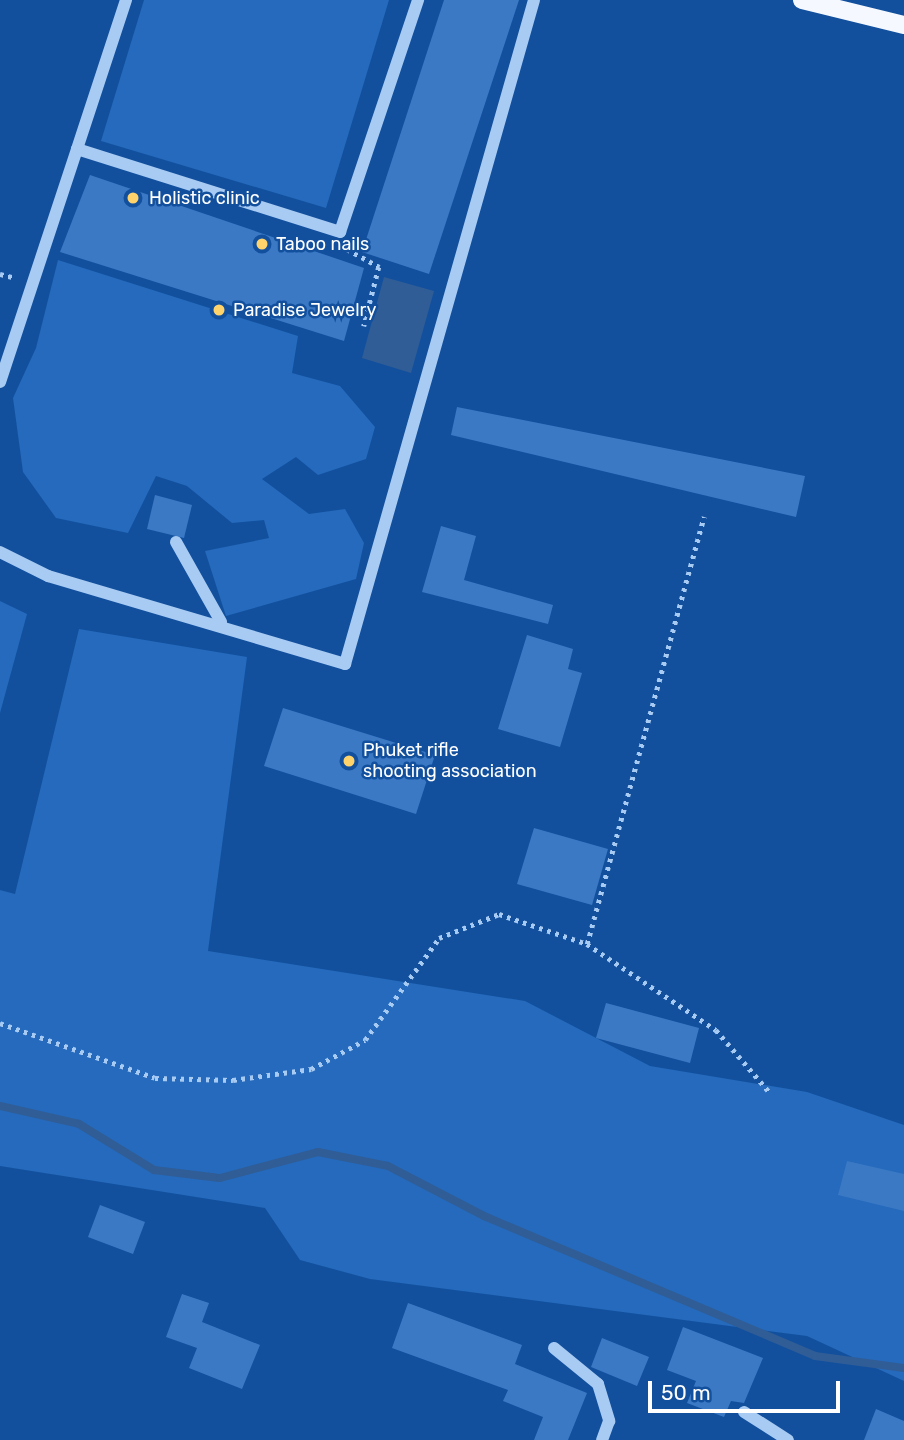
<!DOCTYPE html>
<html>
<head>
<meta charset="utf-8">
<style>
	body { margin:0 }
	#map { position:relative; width:904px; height:1440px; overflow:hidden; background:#12509e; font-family:Rubik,sans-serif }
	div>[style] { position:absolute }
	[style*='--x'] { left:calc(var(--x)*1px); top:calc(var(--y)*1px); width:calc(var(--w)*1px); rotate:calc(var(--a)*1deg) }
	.green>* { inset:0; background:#256abc }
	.water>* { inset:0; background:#305d96 }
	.stream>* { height:8px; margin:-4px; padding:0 4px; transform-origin:4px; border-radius:4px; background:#305d96 }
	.building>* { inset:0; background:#3b79c5 }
	.path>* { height:4.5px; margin-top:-2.25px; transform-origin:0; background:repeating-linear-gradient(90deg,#a8cbf4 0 3.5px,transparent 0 8.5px) }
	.minor>* { height:12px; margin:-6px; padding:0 6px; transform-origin:6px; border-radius:6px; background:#a8cbf4 }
	.major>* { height:18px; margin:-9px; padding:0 9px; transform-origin:9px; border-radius:9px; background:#f5f9ff }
	.dots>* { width:19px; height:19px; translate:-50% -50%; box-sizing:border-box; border:4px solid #12509e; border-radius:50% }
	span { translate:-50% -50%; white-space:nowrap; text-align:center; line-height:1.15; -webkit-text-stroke:5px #12509e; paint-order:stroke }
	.poi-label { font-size:18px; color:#fff }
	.left { translate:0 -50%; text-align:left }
	.scale { position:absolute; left:648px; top:1381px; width:192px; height:32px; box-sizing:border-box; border:4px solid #fff; border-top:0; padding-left:9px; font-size:21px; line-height:24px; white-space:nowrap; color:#fff; -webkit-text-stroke:5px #12509e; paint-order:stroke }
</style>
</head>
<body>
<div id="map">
	<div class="green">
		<i style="clip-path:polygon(144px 0,389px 0,326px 208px,101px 141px)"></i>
		<i style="clip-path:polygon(58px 260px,298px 336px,292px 373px,340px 386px,375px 427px,366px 459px,318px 475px,296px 457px,262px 479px,309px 514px,345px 509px,364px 543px,356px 579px,226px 616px,205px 551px,269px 538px,264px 520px,232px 523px,187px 486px,156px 476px,128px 533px,56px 518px,23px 472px,13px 398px,36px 348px)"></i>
		<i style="clip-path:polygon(0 601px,27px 614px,0 713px)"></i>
		<i style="clip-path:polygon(79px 629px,247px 657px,208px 951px,525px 1001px,650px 1066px,807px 1092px,904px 1125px,904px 1381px,807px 1336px,370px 1279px,300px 1260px,265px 1208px,0 1166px,0 890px,15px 894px)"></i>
	</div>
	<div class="water">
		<i style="clip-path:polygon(384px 277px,434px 291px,411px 373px,362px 358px)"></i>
	</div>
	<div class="stream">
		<i style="--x:0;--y:1106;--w:81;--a:12.8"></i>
		<i style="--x:79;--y:1124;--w:88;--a:31.5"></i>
		<i style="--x:154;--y:1170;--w:66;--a:6.9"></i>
		<i style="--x:220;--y:1178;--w:101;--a:-14.9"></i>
		<i style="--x:318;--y:1152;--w:71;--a:11.3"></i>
		<i style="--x:388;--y:1166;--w:108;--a:27.5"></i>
		<i style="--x:484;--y:1216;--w:359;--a:22.9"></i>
		<i style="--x:815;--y:1356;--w:90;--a:7.7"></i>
	</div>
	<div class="building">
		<i style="clip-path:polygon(444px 0,519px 0,429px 274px,362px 252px)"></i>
		<i style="clip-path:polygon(90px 175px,364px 268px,344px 341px,60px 252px)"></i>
		<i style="clip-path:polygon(457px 407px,805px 476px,796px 517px,451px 435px)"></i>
		<i style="clip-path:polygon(155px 495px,192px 505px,184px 538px,147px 529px)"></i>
		<i style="clip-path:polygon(441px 526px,476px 536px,464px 580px,553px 605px,548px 624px,422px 592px)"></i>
		<i style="clip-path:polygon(527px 635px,573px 649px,568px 669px,582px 673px,560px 747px,498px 729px)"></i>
		<i style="clip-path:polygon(283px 708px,435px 755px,416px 814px,264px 766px)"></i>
		<i style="clip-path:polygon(534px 828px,608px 849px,592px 905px,517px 884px)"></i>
		<i style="clip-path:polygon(606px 1003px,699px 1028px,690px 1063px,596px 1038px)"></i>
		<i style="clip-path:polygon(847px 1161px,904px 1174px,904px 1211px,838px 1195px)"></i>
		<i style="clip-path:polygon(100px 1205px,145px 1222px,133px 1254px,88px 1237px)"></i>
		<i style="clip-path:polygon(182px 1294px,209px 1303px,202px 1322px,260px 1345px,242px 1389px,189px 1368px,197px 1348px,166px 1337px)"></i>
		<i style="clip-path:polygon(408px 1303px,522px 1345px,515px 1364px,587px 1393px,568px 1440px,534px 1440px,543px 1417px,503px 1401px,508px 1390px,392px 1348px)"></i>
		<i style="clip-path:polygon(683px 1327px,763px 1358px,744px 1403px,731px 1401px,724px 1417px,687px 1403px,696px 1381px,667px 1370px)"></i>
		<i style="clip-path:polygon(602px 1338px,649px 1357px,637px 1386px,591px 1367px)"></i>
		<i style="clip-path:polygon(876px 1409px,904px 1421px,904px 1440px,864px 1440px)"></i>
	</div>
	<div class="path">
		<i style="--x:347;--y:249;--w:37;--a:29"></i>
		<i style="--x:379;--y:267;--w:61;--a:104.3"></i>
		<i style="--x:0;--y:274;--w:16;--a:14"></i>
		<i style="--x:587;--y:944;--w:443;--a:-74.7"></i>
		<i style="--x:0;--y:1023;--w:164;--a:19.5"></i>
		<i style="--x:155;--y:1078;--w:78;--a:1.5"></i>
		<i style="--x:233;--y:1080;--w:79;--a:-8"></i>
		<i style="--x:311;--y:1069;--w:61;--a:-28.2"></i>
		<i style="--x:365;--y:1040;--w:126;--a:-54"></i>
		<i style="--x:439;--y:938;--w:65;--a:-21.8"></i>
		<i style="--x:499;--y:914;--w:93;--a:18.8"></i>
		<i style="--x:587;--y:944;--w:155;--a:33.7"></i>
		<i style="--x:716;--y:1030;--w:84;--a:49.3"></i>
	</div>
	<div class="minor">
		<i style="--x:77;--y:149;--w:157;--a:-71.8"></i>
		<i style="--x:0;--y:382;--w:245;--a:-71.7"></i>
		<i style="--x:77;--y:149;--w:276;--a:17.5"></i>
		<i style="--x:340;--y:232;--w:245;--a:-71.4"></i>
		<i style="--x:176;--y:542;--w:92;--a:60.6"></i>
		<i style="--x:0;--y:552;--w:54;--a:26.6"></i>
		<i style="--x:48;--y:576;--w:310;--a:16.5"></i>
		<i style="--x:345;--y:664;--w:690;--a:-74.11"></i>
		<i style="--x:554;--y:1348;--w:57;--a:39.3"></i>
		<i style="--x:598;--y:1384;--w:39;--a:73"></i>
		<i style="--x:609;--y:1421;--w:20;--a:110"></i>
		<i style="--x:744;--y:1412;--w:52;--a:32.5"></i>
	</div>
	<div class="major">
		<i style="--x:802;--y:0;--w:105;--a:13.8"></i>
	</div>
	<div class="dots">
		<i style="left:133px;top:198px;background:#ffd36b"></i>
		<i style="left:262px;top:244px;background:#ffd36b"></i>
		<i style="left:219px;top:310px;background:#ffd36b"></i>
		<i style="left:349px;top:761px;background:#ffd36b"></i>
	</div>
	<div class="poi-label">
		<span class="left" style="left:149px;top:198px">Holistic clinic</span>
		<span class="left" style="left:276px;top:244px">Taboo nails</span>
		<span class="left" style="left:233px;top:310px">Paradise Jewelry</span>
		<span class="left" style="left:363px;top:761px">Phuket rifle<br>shooting association</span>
	</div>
	<div class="scale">50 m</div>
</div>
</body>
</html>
